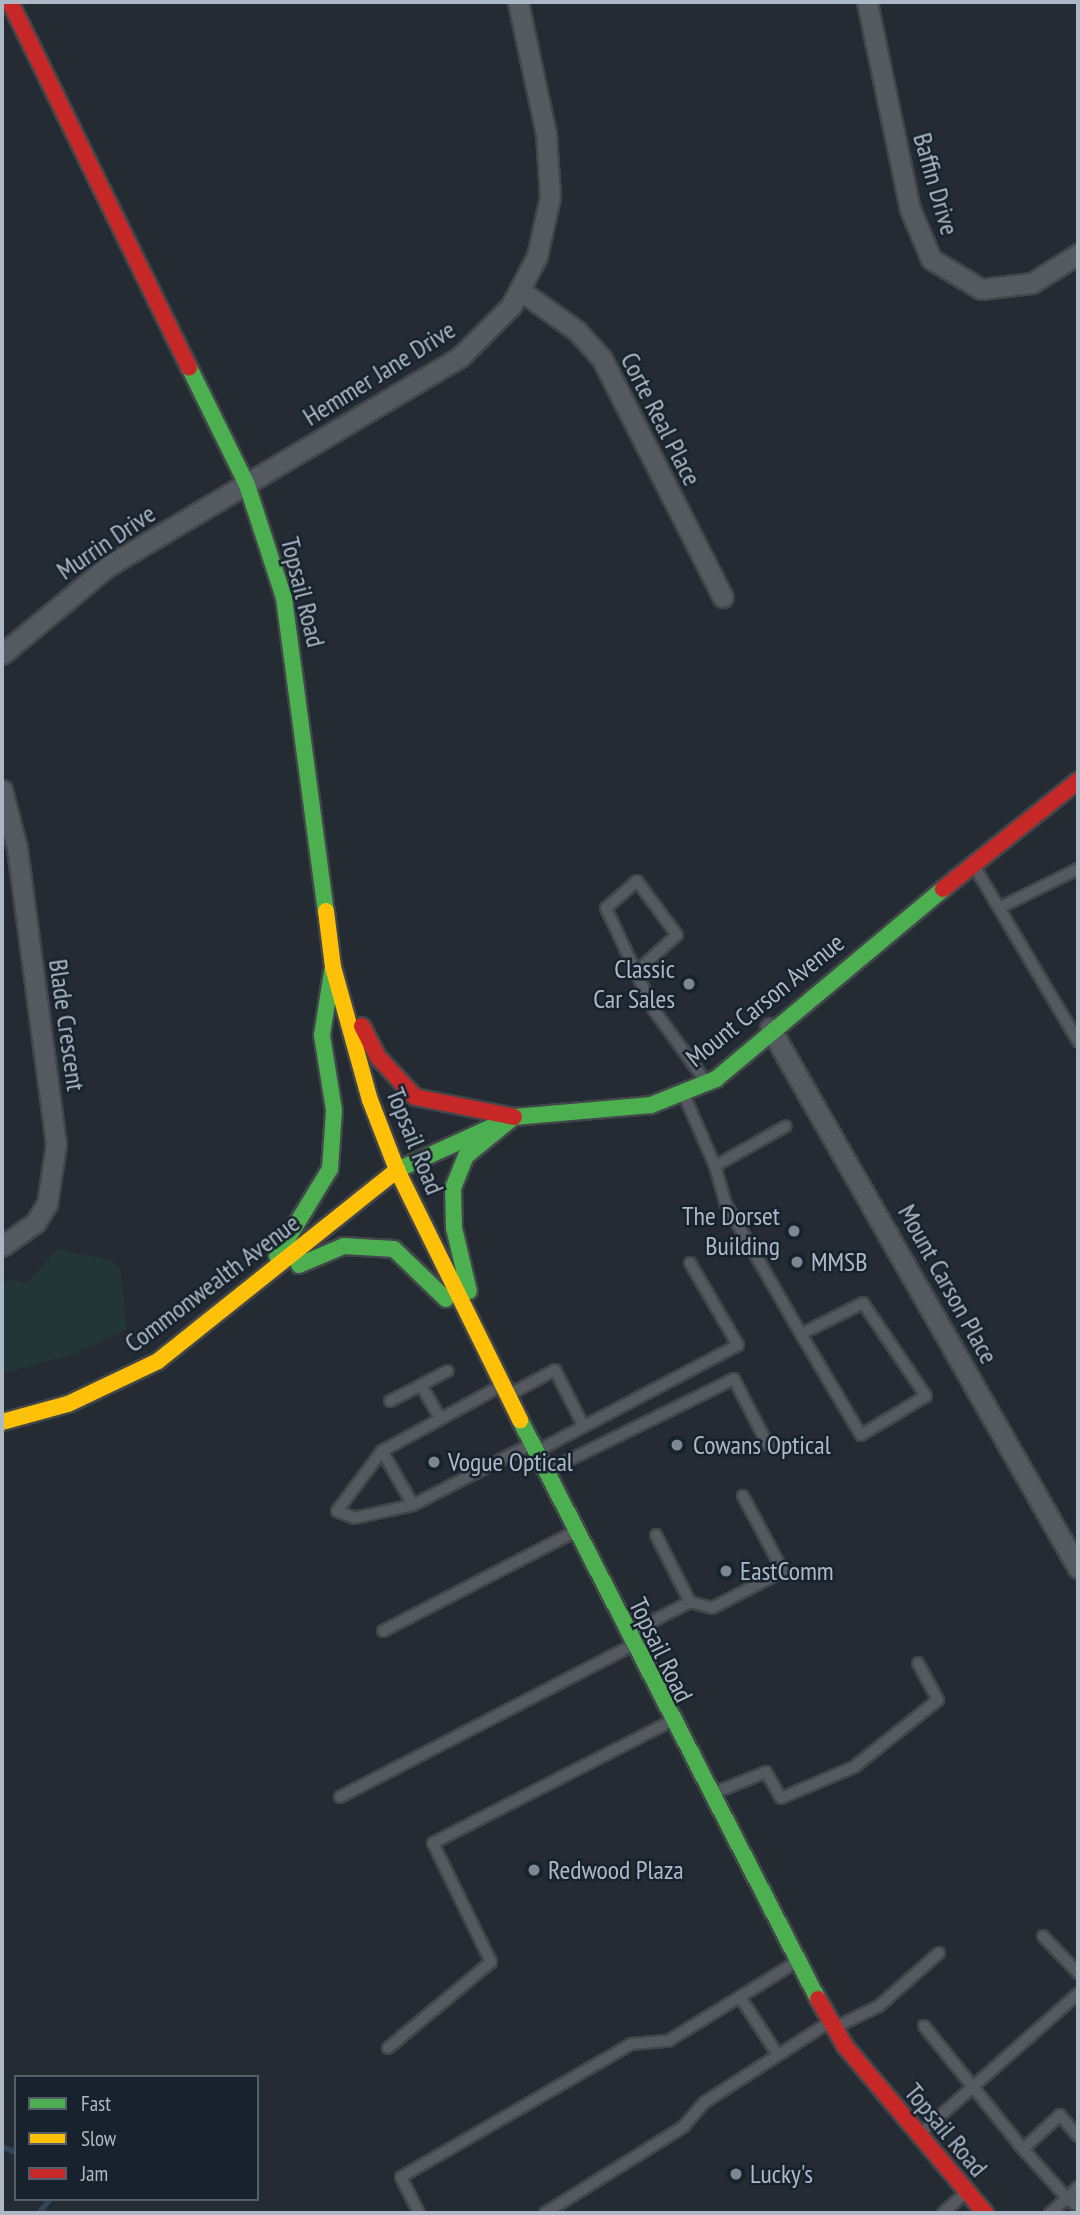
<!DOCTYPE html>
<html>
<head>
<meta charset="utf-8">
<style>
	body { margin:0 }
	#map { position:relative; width:1080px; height:2215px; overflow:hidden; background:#252b32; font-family:"PT Sans Narrow",sans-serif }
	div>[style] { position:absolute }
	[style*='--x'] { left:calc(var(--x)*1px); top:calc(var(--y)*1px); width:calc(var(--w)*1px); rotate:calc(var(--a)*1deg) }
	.green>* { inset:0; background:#223638 }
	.stream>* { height:6px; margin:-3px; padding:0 3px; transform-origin:3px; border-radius:3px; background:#30455c }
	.roads { filter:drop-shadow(2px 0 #41464b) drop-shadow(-2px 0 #41464b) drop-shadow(0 2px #41464b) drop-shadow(0 -2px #41464b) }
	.lane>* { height:10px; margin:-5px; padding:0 5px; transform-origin:5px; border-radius:5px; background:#545a60 }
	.street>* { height:19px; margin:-9.5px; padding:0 9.5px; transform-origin:9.5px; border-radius:9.5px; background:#545a60 }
	.fast>* { height:16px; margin:-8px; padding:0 8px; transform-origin:8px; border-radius:8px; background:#4caf50 }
	.slow>* { height:16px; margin:-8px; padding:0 8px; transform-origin:8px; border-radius:8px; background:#ffc107 }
	.jam>* { height:16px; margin:-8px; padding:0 8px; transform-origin:8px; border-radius:8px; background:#c62828 }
	.dots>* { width:19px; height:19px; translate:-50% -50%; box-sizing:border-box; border:4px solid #18222d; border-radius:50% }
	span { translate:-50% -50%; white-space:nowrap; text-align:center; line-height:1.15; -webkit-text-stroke:5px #18222d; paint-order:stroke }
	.street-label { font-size:26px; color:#acb8c5 }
	.poi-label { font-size:26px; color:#acb8c5 }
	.right { translate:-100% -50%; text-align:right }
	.left { translate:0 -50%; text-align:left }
	.frame { position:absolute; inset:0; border:4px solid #acb8c5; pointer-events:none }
	.legend { position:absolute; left:14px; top:2075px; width:245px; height:126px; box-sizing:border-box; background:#18222d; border:2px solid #535e6a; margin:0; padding:9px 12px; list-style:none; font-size:21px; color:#acb8c5 }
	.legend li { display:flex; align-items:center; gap:14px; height:35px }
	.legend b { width:35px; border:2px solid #535e6a }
</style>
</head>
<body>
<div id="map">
	<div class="green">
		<i style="clip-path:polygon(57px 1249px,113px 1261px,120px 1271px,127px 1329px,74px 1354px,2px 1374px,2px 1284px,8px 1279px,28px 1283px)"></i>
	</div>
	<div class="stream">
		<i style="--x:2;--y:2147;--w:15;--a:20"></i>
		<i style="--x:39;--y:2213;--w:18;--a:-52"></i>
	</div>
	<div class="roads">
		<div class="lane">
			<i style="--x:974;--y:866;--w:204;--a:59.3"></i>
			<i style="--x:1003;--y:906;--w:84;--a:-26.3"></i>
			<i style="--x:636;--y:972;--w:55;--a:-42.1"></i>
			<i style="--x:677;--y:935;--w:67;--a:-126.5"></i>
			<i style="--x:637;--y:881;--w:41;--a:138.9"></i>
			<i style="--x:606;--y:908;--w:71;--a:64.9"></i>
			<i style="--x:636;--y:972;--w:42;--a:64.7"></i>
			<i style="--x:654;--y:1010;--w:85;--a:54.1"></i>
			<i style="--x:684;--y:1095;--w:77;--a:66.4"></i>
			<i style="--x:715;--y:1166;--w:81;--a:-29.4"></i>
			<i style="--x:715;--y:1166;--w:40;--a:74"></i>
			<i style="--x:726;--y:1204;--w:150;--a:60"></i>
			<i style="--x:801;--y:1334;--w:117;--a:59.3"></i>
			<i style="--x:861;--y:1435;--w:76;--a:-31"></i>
			<i style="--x:926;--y:1396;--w:112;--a:-124.1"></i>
			<i style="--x:863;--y:1303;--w:69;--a:153.4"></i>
			<i style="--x:421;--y:1385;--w:30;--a:-28"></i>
			<i style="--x:499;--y:1387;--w:133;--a:151.3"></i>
			<i style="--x:382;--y:1451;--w:62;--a:60.1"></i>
			<i style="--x:413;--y:1505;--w:129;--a:-27.2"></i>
			<i style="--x:512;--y:1393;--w:49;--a:-28.1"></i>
			<i style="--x:555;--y:1370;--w:62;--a:63"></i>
			<i style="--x:390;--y:1401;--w:35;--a:-27"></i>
			<i style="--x:421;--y:1385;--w:39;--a:60"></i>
			<i style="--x:539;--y:1450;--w:225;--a:-27.8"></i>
			<i style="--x:738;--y:1345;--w:95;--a:-120.3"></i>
			<i style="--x:382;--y:1451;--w:75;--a:126.9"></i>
			<i style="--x:337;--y:1511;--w:18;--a:22"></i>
			<i style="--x:354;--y:1518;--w:60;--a:-12.4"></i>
			<i style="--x:549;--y:1470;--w:206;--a:-26.2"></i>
			<i style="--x:734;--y:1379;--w:74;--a:62.7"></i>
			<i style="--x:690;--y:1602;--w:23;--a:15"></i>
			<i style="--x:712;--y:1608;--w:80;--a:-27.5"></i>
			<i style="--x:783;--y:1571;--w:85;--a:-118.1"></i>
			<i style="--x:383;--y:1631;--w:213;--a:-27.4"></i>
			<i style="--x:629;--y:1633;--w:68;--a:-26.9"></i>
			<i style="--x:690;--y:1602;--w:75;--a:-116.9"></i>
			<i style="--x:714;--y:1793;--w:56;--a:-22"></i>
			<i style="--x:766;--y:1772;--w:30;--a:60"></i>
			<i style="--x:781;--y:1798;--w:79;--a:-23"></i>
			<i style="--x:854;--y:1767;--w:107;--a:-38.6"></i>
			<i style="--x:938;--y:1700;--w:42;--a:-118.4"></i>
			<i style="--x:340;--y:1797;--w:323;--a:-27.4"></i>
			<i style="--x:1043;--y:1936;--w:51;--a:46.6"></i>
			<i style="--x:740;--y:1997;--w:69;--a:56.8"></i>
			<i style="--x:838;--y:2026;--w:46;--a:-26"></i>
			<i style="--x:879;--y:2006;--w:80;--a:-41.5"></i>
			<i style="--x:924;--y:2026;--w:158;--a:51.2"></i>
			<i style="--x:388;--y:2048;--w:134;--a:-39.9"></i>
			<i style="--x:491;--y:1962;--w:132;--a:-116"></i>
			<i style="--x:433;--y:1843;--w:262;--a:-27.1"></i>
			<i style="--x:923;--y:2131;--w:207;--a:-41.5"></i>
			<i style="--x:1078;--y:2136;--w:28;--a:-131"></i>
			<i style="--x:1060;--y:2115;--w:50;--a:137.4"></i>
			<i style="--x:1023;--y:2149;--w:66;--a:48.1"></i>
			<i style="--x:1067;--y:2198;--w:16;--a:-45"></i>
			<i style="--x:419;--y:2213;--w:40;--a:-116.6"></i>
			<i style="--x:401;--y:2177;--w:266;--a:-30"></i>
			<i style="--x:631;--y:2044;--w:37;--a:-5"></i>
			<i style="--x:668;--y:2041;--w:147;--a:-31.6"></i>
			<i style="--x:545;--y:2213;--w:163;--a:-31.9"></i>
			<i style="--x:683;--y:2127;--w:33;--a:-49"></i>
			<i style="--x:705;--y:2102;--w:146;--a:-32.7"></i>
			<i style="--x:943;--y:2213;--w:30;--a:-42"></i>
			<i style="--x:1050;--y:2213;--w:23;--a:-41"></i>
			<i style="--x:1067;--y:2198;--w:14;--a:39"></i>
		</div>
		<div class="street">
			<i style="--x:867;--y:2;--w:211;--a:78.3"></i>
			<i style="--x:910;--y:209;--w:54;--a:67.2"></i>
			<i style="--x:931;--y:259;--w:58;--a:31"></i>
			<i style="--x:981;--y:289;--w:51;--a:-6.7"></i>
			<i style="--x:1032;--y:283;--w:54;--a:-32.2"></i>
			<i style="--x:521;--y:291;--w:69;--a:35.5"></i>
			<i style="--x:577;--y:331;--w:38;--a:48"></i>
			<i style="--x:602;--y:359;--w:267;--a:63.1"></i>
			<i style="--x:2;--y:654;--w:138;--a:-39.7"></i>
			<i style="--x:108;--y:566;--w:411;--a:-30.7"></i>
			<i style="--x:461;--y:356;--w:71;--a:-45"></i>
			<i style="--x:511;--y:306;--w:56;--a:-62.5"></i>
			<i style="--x:537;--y:256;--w:60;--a:-77.6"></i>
			<i style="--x:550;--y:197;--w:63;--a:-93.6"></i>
			<i style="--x:546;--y:134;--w:135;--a:-102"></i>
			<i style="--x:2;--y:790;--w:60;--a:75.5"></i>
			<i style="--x:17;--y:848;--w:299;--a:82.5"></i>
			<i style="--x:56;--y:1144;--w:61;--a:98.5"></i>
			<i style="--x:47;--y:1204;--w:22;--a:122"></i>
			<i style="--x:35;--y:1223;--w:40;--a:145.1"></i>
			<i style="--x:770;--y:1028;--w:622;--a:60.3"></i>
		</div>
		<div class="fast">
			<i style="--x:189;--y:367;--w:131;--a:63.8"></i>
			<i style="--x:247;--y:485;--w:119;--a:71.9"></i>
			<i style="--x:284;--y:598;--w:316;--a:82.4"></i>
			<i style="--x:397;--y:1170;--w:128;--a:-24.4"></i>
			<i style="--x:514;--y:1117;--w:138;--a:-5"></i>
			<i style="--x:651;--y:1105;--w:70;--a:-21.8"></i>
			<i style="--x:716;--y:1079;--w:296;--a:-39.9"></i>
			<i style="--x:277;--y:1256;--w:102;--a:-58.7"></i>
			<i style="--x:330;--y:1169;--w:59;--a:-86.1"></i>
			<i style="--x:334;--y:1110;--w:76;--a:-99.1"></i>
			<i style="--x:322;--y:1035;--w:64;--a:-81"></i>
			<i style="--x:299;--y:1265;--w:49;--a:-22.9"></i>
			<i style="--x:344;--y:1246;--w:50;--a:3.4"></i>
			<i style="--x:394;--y:1249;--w:72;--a:43.9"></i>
			<i style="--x:469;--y:1291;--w:65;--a:-103.4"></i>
			<i style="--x:454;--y:1228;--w:40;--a:-91.4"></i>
			<i style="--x:453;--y:1188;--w:35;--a:-68"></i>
			<i style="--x:466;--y:1156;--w:62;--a:-39.1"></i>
			<i style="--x:520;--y:1420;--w:651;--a:62.77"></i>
		</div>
		<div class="slow">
			<i style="--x:326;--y:911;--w:56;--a:82.9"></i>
			<i style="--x:333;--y:967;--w:138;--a:74.5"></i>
			<i style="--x:370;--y:1100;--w:75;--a:68.9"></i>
			<i style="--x:397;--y:1170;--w:279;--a:63.8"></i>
			<i style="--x:2;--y:1422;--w:68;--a:-15.3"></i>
			<i style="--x:68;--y:1404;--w:100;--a:-25.5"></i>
			<i style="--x:158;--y:1361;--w:306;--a:-38.6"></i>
		</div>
		<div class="jam">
			<i style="--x:10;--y:2;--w:407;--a:63.9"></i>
			<i style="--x:943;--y:889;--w:173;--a:-38.7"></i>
			<i style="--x:362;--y:1026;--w:35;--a:63"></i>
			<i style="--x:378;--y:1057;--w:54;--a:47.2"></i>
			<i style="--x:415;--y:1097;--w:101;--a:11.4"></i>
			<i style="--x:818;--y:1999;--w:54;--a:60.1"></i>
			<i style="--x:845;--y:2046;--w:218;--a:50"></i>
		</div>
	</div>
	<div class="dots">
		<i style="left:689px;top:984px;background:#7d8792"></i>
		<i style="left:794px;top:1231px;background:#7d8792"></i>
		<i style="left:797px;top:1262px;background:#7d8792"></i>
		<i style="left:677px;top:1445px;background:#7d8792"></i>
		<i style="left:434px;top:1462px;background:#7d8792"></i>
		<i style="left:726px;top:1571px;background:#7d8792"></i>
		<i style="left:534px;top:1870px;background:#7d8792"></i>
		<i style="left:736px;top:2174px;background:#7d8792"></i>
	</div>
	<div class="street-label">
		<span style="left:936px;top:184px;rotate:74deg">Baffin Drive</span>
		<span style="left:379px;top:373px;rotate:-32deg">Hemmer Jane Drive</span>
		<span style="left:661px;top:419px;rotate:63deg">Corte Real Place</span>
		<span style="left:106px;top:542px;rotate:-34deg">Murrin Drive</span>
		<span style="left:303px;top:592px;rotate:76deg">Topsail Road</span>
		<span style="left:765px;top:1000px;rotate:-39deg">Mount Carson Avenue</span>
		<span style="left:67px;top:1025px;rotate:82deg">Blade Crescent</span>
		<span style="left:415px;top:1141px;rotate:68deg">Topsail Road</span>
		<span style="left:212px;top:1283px;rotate:-37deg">Commonwealth Avenue</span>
		<span style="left:948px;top:1284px;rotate:61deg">Mount Carson Place</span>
		<span style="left:661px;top:1650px;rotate:64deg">Topsail Road</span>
		<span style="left:946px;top:2130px;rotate:50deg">Topsail Road</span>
	</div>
	<div class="poi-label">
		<span class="right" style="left:675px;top:984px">Classic<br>Car Sales</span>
		<span class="right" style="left:780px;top:1231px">The Dorset<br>Building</span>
		<span class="left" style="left:811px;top:1262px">MMSB</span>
		<span class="left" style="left:693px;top:1445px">Cowans Optical</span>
		<span class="left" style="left:448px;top:1462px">Vogue Optical</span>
		<span class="left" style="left:740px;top:1571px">EastComm</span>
		<span class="left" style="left:548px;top:1870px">Redwood Plaza</span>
		<span class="left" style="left:750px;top:2174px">Lucky's</span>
	</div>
	<div class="frame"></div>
	<ul class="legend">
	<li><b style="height:9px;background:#4caf50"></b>Fast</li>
	<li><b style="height:9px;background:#ffc107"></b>Slow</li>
	<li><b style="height:9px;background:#c62828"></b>Jam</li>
	</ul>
</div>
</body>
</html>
